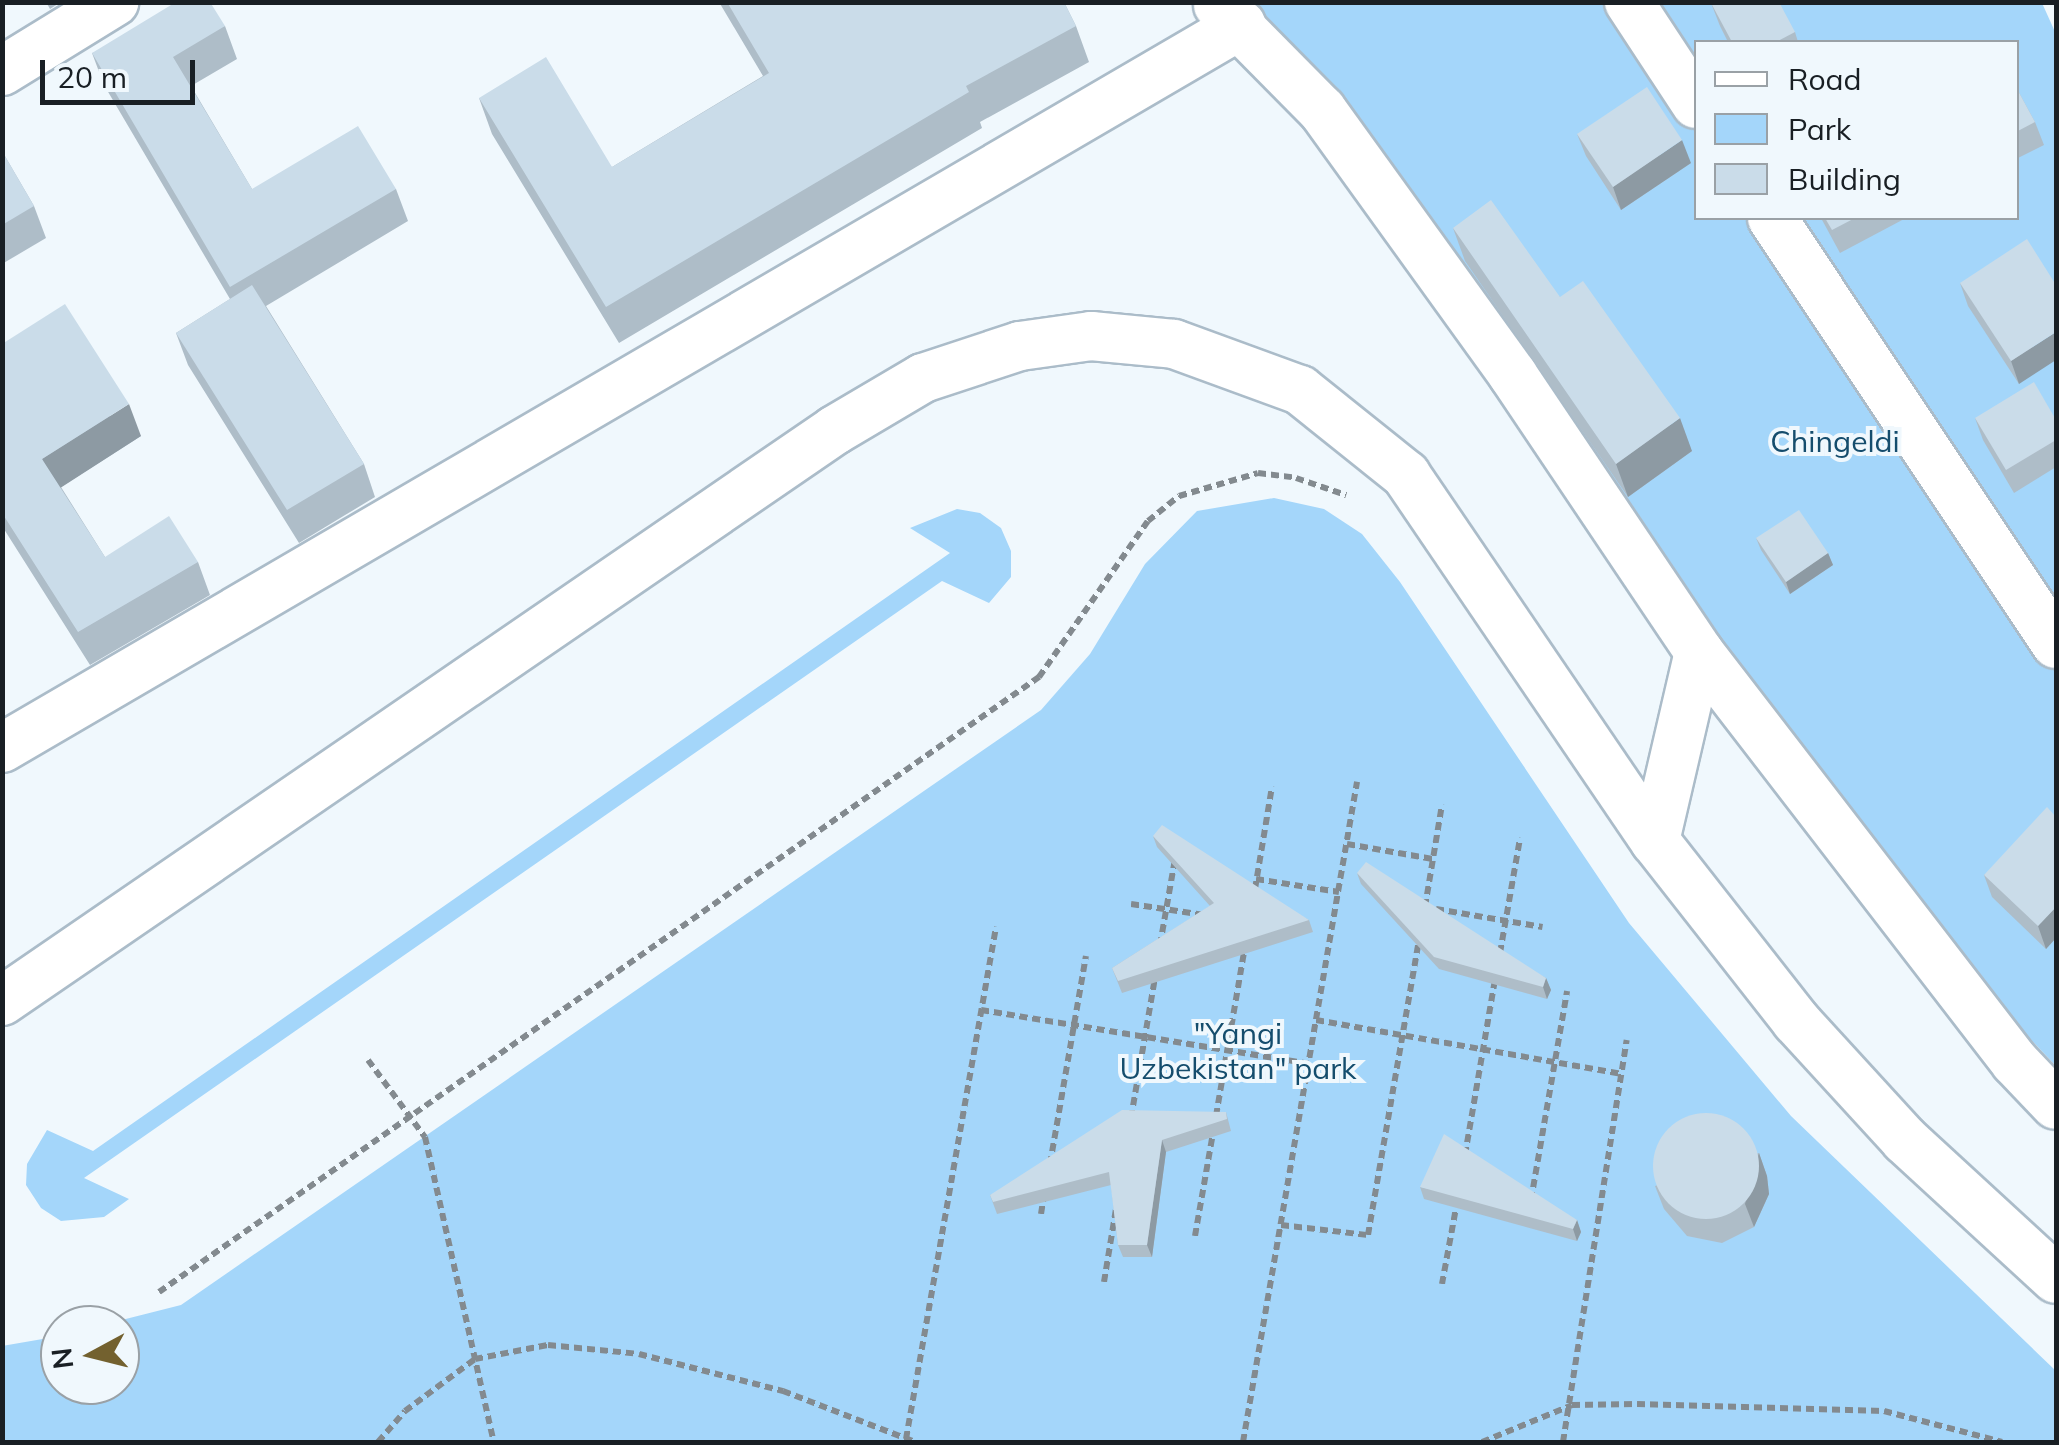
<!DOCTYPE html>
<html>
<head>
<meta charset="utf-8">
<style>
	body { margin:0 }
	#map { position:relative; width:2059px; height:1445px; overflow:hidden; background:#f0f8fd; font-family:Mulish,sans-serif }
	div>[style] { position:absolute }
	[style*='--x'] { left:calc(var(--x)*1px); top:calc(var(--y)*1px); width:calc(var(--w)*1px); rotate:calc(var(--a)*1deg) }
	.green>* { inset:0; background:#a4d6fa }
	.path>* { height:6px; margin-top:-3px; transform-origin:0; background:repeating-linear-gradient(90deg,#838a8f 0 8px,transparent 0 13px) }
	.roads { filter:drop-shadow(2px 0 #abbcc9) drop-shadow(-2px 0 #abbcc9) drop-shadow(0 2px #abbcc9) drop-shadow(0 -2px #abbcc9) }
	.minor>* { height:48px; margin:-24px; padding:0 24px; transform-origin:24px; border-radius:24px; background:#fff }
	.wall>* { inset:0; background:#aebdc8 }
	.shaded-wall>* { inset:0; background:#8d9aa3 }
	.building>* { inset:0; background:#cadce9 }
	.round { border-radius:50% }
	span { translate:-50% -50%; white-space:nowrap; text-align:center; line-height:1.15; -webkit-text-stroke:8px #f0f8fd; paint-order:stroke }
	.park-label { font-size:30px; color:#154d6d }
	.frame { position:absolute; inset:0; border:5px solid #191f24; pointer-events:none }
	.legend { position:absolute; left:1694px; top:40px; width:325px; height:180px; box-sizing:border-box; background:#f0f8fd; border:2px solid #9aa1a6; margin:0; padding:12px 18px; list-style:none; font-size:30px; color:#191f24 }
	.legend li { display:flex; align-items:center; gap:20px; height:50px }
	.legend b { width:50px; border:2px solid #9aa1a6 }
	.north { position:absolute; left:40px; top:1305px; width:100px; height:100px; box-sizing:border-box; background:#f0f8fd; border:2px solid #9aa1a6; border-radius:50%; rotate:263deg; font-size:28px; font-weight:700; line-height:40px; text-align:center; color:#191f24 }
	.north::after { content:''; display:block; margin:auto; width:35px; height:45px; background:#73612f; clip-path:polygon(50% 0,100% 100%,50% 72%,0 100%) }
	.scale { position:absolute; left:40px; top:60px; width:155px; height:45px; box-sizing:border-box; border:5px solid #191f24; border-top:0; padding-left:12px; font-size:30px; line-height:35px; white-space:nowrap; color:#191f24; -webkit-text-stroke:8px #f0f8fd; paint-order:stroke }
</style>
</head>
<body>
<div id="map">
	<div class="green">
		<i style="clip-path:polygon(evenodd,1227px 3px,2042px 3px,2056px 34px,2056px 1066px,1898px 900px,1227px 3px,1696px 42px,2016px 42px,2016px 218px,1696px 218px,1696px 42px)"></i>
		<i style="clip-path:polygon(1274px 498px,1324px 509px,1362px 534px,1400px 582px,1629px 923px,1791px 1116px,2056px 1371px,2056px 1442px,3px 1442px,2px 1346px,60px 1336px,60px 1385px,120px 1385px,120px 1325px,102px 1325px,181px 1305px,1041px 710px,1090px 654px,1145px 564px,1197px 511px)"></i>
		<i style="clip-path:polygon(957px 509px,980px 513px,1001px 528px,1011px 551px,1011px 577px,989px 603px,942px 581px,84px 1178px,129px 1199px,104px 1217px,61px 1221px,41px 1208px,26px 1185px,27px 1164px,47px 1130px,93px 1151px,950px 553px,910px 528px)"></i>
	</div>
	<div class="path">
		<i style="--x:1347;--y:844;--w:87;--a:9.9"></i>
		<i style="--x:1256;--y:879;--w:84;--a:8.9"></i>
		<i style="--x:1255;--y:889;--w:104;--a:-80.6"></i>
		<i style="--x:1131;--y:904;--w:74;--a:8.6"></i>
		<i style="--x:1425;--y:907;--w:104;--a:-80.6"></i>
		<i style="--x:1436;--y:909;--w:108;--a:9.6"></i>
		<i style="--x:1160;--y:945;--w:87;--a:-80.1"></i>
		<i style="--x:1500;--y:953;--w:117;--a:-80.1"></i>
		<i style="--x:981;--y:1010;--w:332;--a:9.3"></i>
		<i style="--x:1316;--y:1020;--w:311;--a:10"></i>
		<i style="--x:368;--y:1060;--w:96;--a:53.5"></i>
		<i style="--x:425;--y:1137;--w:313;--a:77.3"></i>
		<i style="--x:1216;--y:1116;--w:172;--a:-80.3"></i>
		<i style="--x:1131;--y:1118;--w:143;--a:-80.3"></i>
		<i style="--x:1465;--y:1155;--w:178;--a:-80.3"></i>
		<i style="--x:1050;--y:1164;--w:211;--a:-80.2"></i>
		<i style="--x:1531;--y:1200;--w:212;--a:-80.2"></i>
		<i style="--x:1041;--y:1214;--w:18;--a:-81"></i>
		<i style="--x:1281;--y:1225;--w:88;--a:6.6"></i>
		<i style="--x:1368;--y:1235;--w:300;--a:-80.2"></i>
		<i style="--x:1195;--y:1236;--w:105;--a:-80.1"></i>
		<i style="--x:1104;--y:1282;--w:74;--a:-80.7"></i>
		<i style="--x:1442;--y:1284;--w:83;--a:-79.6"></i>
		<i style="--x:159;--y:1292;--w:1074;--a:-34.95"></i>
		<i style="--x:1039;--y:677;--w:190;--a:-55.1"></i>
		<i style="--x:1148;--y:521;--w:40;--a:-39"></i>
		<i style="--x:1179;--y:496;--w:82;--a:-16.2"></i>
		<i style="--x:1258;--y:473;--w:38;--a:7"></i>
		<i style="--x:1296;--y:478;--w:53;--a:18.8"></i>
		<i style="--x:906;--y:1439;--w:520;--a:-80.03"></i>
		<i style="--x:378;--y:1442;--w:41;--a:-48.9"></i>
		<i style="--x:405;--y:1411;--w:87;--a:-36.6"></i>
		<i style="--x:475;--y:1359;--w:74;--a:-10.9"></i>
		<i style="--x:548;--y:1345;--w:91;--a:5.6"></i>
		<i style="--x:639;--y:1354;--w:149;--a:14.4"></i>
		<i style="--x:783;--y:1391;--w:142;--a:21.1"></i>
		<i style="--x:1243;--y:1442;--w:670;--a:-80.2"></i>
		<i style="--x:1482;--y:1442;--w:97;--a:-22.3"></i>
		<i style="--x:1572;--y:1405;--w:65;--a:-0.9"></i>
		<i style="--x:1637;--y:1404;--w:247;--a:1.6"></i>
		<i style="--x:1884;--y:1411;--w:122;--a:14.7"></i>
		<i style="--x:1563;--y:1442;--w:407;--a:-81"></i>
	</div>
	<div class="roads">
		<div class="minor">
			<i style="--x:1629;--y:2;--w:122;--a:56.7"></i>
			<i style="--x:1218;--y:5;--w:148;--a:45.3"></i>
			<i style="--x:1322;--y:110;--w:327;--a:54.2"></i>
			<i style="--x:1513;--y:375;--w:334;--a:56.1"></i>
			<i style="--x:1699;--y:652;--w:518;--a:52.38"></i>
			<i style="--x:2015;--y:1062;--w:59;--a:46.4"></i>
			<i style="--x:2;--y:71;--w:132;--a:-31.6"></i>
			<i style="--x:1772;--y:218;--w:512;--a:56.31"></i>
			<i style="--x:2;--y:748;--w:1435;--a:-30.27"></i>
			<i style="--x:1655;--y:841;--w:194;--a:-76.9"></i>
			<i style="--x:2;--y:1001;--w:1010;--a:-34.43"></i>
			<i style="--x:835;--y:430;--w:102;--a:-30.6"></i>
			<i style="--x:923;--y:378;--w:102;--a:-18.3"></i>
			<i style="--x:1020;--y:346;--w:72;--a:-8"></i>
			<i style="--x:1091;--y:336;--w:83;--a:5.5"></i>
			<i style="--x:1174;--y:344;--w:134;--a:20.1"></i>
			<i style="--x:1300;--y:390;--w:136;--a:38.7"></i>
			<i style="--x:1406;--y:475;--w:443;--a:55.8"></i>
			<i style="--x:1655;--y:841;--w:229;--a:51.9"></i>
			<i style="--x:1796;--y:1021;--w:161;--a:47.5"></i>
			<i style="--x:1905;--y:1140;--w:205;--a:42.6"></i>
		</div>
	</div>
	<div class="wall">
		<i style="clip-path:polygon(46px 2px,61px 2px,50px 9px)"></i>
		<i style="clip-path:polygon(719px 2px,1064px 2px,1076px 26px,1089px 62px,980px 122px,982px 128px,619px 343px,492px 134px,479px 98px,612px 167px,763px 76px)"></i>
		<i style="clip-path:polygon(1711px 3px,1795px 32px,1798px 42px,1728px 42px,1720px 26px)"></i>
		<i style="clip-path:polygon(225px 26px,237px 59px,191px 86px,252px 189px,396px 189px,408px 221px,266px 306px,364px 464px,375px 497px,299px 543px,188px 365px,176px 333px,230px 299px,104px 85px,92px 53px)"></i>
		<i style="clip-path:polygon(2016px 87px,2035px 122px,2044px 145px,2016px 159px)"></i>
		<i style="clip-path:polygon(1577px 134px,1691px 163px,1621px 210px,1586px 156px)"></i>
		<i style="clip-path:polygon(2px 151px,34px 206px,46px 238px,2px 264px)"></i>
		<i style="clip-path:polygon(1821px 218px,1906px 218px,1840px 253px)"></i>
		<i style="clip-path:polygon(1453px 228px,1560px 297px,1692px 451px,1628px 497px,1465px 261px)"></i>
		<i style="clip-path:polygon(1960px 283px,2056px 285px,2019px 384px,1968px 306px)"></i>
		<i style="clip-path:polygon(2px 344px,141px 436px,61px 487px,105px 557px,198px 562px,210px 595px,90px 665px,2px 526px)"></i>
		<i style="clip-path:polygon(1975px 418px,2056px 420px,2056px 467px,2014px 493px,1983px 440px)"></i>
		<i style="clip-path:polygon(1756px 538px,1828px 553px,1833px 565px,1790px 594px,1761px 550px)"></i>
		<i style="clip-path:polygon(2056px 817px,2056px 938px,2046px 949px,1992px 897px,1984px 875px)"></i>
		<i style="clip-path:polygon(1153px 836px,1309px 920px,1313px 932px,1122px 993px,1112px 968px,1210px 906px,1157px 847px)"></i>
		<i style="clip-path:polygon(1357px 873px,1546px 978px,1551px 990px,1547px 999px,1439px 969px,1361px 884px)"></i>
		<i style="clip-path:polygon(1226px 1112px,1231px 1131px,1166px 1152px,1152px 1257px,1123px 1257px,1118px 1245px,1111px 1185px,997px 1214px,990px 1195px)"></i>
		<i style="clip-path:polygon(1759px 1153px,1767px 1176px,1769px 1194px,1754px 1227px,1722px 1243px,1687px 1236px,1664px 1209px,1655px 1186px)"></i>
		<i style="clip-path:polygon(1420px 1187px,1577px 1220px,1581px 1232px,1577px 1241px,1424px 1199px)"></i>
	</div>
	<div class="shaded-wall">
		<i style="clip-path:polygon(1682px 140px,1691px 163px,1621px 210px,1613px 187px)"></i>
		<i style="clip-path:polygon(2056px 332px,2056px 360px,2019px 384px,2011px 361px)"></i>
		<i style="clip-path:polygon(129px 404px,141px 436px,54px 492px,42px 459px)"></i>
		<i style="clip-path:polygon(1680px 418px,1692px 451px,1628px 497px,1616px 464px)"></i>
		<i style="clip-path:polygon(1828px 553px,1833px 565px,1790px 594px,1786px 582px)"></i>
		<i style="clip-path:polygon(2056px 907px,2056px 938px,2046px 949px,2038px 926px)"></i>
		<i style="clip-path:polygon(1546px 978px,1551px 990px,1547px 999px,1543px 987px)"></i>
		<i style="clip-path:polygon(1162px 1140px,1166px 1152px,1152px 1257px,1147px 1245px)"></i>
		<i style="clip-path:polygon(1759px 1153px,1767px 1176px,1769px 1194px,1754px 1227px,1745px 1204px)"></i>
		<i style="clip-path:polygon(1577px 1220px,1581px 1232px,1577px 1241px,1573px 1229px)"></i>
	</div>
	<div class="building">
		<i style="clip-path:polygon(176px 2px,210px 2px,225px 26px,173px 57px,252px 189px,358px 126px,396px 189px,230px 287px,92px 53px)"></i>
		<i style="clip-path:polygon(727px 2px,1064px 2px,1076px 26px,966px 86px,969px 92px,606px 307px,479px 98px,546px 57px,612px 167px,769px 73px)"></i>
		<i style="clip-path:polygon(1713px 2px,1779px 2px,1795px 32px,1776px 42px,1732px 42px,1711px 3px)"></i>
		<i style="clip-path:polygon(1647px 87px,1682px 140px,1613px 187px,1577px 134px)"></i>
		<i style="clip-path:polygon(2016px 87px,2035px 122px,2016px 132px)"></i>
		<i style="clip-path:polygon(2px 151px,34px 206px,2px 225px)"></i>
		<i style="clip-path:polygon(1491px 200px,1560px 297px,1583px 281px,1680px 418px,1616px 464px,1453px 228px)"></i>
		<i style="clip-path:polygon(1825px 218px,1855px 218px,1832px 230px)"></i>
		<i style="clip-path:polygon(2027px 239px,2056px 285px,2056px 332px,2011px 361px,1960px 283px)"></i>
		<i style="clip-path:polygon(252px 285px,364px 464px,287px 510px,176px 333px)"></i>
		<i style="clip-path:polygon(65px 304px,129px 404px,42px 459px,105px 557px,169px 516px,198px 562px,78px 632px,2px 513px,2px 344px)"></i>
		<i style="clip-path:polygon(2034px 382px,2056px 420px,2056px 440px,2006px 470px,1975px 418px)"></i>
		<i style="clip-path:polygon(1799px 510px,1828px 553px,1786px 582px,1756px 538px)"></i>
		<i style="clip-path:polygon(2047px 807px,2056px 817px,2056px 907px,2038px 926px,1984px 875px)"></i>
		<i style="clip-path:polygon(1162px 825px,1309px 920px,1118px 981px,1112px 968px,1214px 903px,1153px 836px)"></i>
		<i style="clip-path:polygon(1366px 862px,1546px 978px,1543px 987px,1434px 957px,1357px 873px)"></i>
		<i style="clip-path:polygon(1122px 1110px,1226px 1112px,1227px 1119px,1162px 1140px,1147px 1245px,1118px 1245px,1109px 1172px,993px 1202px,990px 1195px)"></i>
		<i class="round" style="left:1653px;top:1113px;width:106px;height:106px"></i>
		<i style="clip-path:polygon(1444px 1134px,1577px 1220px,1573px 1229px,1420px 1187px)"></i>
	</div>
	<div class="park-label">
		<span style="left:1835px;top:441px">Chingeldi</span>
		<span style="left:1238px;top:1050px">"Yangi<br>Uzbekistan" park</span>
	</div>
	<div class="frame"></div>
	<ul class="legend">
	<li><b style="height:12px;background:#fff"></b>Road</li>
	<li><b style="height:28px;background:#a4d6fa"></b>Park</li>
	<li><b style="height:28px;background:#cadce9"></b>Building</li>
	</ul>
	<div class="north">N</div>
	<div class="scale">20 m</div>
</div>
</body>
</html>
